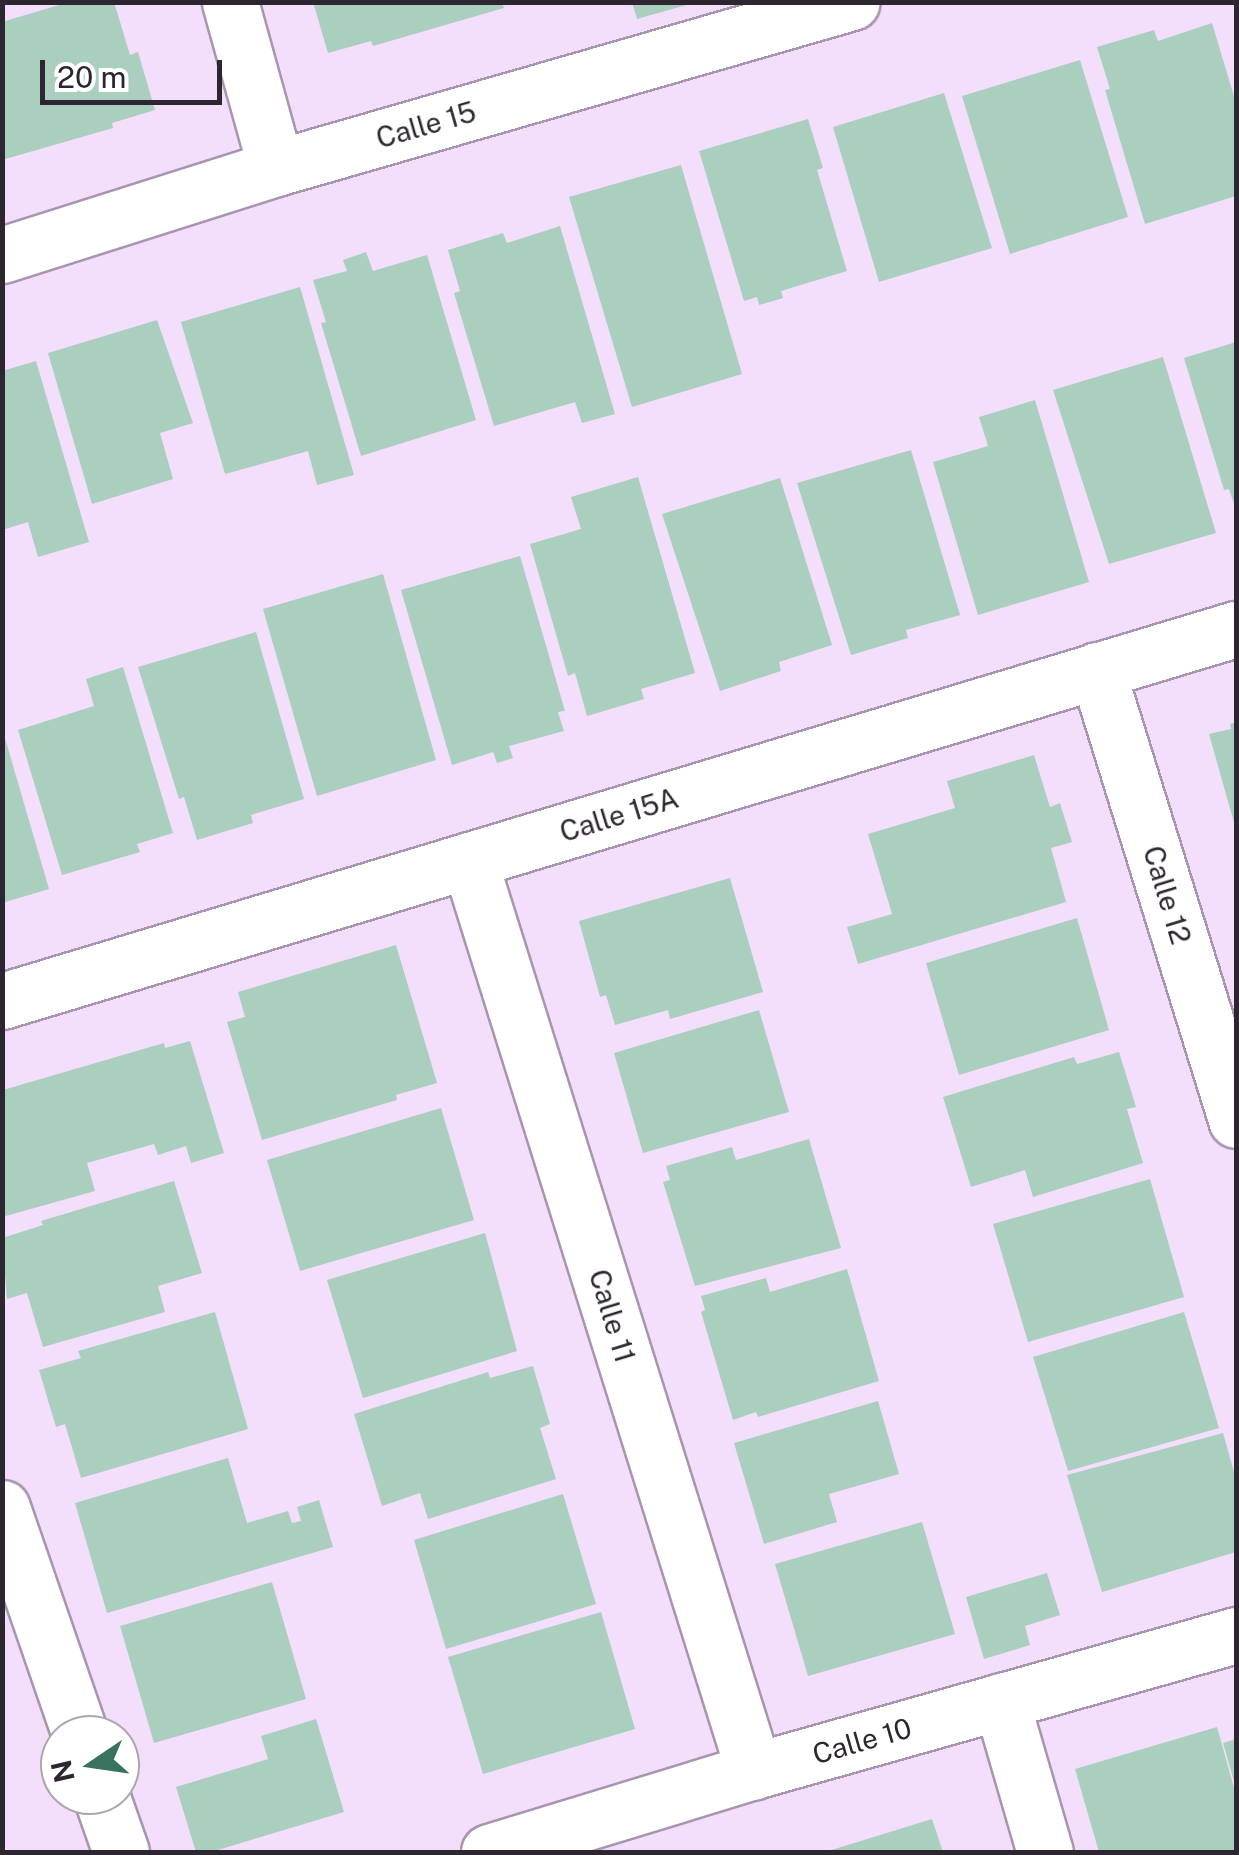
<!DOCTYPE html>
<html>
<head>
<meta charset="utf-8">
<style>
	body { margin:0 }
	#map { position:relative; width:1239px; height:1855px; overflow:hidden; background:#f3defb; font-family:"Public Sans",sans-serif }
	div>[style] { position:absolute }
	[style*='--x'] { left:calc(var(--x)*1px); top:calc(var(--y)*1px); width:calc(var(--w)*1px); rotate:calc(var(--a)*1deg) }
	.building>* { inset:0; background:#aacfbf }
	.roads { filter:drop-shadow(2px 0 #a895af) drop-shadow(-2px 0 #a895af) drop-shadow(0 2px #a895af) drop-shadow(0 -2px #a895af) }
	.minor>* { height:55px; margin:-27.5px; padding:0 27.5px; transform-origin:27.5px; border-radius:27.5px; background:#fff }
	span { translate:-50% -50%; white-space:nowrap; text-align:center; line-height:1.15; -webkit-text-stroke:10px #fff; paint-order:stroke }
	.street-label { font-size:28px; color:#2d2530 }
	.frame { position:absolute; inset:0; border:5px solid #2d2530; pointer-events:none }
	.north { position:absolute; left:40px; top:1715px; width:100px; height:100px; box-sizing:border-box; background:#fff; border:2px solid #aba8ac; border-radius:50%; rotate:257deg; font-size:28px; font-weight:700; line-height:40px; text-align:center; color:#2d2530 }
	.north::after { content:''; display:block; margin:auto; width:35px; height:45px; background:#38735e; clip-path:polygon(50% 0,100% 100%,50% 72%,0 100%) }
	.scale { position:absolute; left:40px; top:60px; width:182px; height:45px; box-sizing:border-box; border:5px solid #2d2530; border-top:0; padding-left:12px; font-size:30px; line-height:35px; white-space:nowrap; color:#2d2530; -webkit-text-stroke:8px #fff; paint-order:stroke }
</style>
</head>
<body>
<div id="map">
	<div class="building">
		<i style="clip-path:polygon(69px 2px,114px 2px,130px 55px,138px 52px,155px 110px,112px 123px,113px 128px,2px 160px,2px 22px)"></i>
		<i style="clip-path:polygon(313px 2px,502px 2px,504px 8px,373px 46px,371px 41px,328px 53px)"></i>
		<i style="clip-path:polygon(632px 2px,690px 2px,690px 4px,637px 19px)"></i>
		<i style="clip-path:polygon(1212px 23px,1236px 103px,1236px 196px,1145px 224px,1105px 90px,1110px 89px,1097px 47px,1154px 30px,1158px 41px)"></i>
		<i style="clip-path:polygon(1080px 60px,1128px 217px,1010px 254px,962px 96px)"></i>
		<i style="clip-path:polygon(944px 93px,992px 248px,879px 282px,833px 127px)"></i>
		<i style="clip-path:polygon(808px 119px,823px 168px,817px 170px,847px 271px,781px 291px,783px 298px,759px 305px,757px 297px,744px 301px,699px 151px)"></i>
		<i style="clip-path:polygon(681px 165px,742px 374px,632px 407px,569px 197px)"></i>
		<i style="clip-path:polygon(560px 226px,615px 414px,582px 423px,575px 402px,494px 426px,454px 293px,460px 291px,448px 250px,503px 233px,507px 243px)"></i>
		<i style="clip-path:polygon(366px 252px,373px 271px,427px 255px,476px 420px,361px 456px,321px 323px,326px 322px,313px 280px,347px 271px,343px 260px)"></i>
		<i style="clip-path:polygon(300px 287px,354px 475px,317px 485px,308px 451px,225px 474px,181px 322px)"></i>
		<i style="clip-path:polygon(157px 320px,193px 423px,160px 433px,173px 479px,92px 504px,48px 353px)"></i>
		<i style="clip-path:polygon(1236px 342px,1236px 510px,1229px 489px,1224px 490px,1184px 358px)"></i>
		<i style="clip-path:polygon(1163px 357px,1216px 533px,1109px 564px,1053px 390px)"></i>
		<i style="clip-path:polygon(36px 361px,89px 542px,38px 557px,28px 522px,2px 530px,2px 371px)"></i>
		<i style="clip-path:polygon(1035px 400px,1089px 582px,978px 615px,933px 462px,988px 446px,979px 417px)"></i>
		<i style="clip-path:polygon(911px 450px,960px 615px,906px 630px,908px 638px,851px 655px,797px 483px)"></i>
		<i style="clip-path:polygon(638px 477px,695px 673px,641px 689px,644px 699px,587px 716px,575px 673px,568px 676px,530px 544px,581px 529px,571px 497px)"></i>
		<i style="clip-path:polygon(780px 478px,832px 645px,779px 662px,781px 671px,720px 691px,662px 514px)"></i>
		<i style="clip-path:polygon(520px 556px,565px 711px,558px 712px,564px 731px,509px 746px,513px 758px,497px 763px,493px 752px,452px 765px,401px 590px)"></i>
		<i style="clip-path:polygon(383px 574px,436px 760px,317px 796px,263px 609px)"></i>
		<i style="clip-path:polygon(256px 632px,304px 799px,251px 815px,253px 823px,197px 840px,184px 797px,179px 799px,138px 667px)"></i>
		<i style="clip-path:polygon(123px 667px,173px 833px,137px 844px,140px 852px,62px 875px,18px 730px,94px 706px,86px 679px)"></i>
		<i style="clip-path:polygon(1236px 722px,1236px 826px,1235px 826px,1209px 734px,1231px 729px,1230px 724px)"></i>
		<i style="clip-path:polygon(2px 728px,49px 889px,2px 903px)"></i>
		<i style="clip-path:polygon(1034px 755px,1050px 807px,1060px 803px,1072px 842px,1051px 848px,1066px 902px,858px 964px,847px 927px,892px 914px,868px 834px,955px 808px,947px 781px)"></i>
		<i style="clip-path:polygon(730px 878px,763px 992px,670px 1019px,668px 1010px,615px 1025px,606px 995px,600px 997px,579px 921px)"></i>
		<i style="clip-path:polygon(1077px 918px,1109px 1030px,959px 1075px,926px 963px)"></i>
		<i style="clip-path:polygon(396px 945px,437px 1083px,396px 1095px,397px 1100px,262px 1140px,227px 1022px,245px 1017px,238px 992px)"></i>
		<i style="clip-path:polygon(759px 1010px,789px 1112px,643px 1153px,614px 1053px)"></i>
		<i style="clip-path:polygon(190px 1041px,224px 1153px,191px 1163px,186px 1146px,158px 1155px,154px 1144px,87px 1163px,95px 1191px,2px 1217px,3px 1090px,164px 1043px,165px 1048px)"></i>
		<i style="clip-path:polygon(1119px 1052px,1136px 1107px,1127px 1109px,1143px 1163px,1033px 1197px,1025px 1170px,971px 1187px,943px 1097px,1074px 1057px,1077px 1064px)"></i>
		<i style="clip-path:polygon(441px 1108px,474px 1220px,300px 1271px,267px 1160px)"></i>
		<i style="clip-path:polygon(809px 1139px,841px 1248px,695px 1286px,663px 1182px,670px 1180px,666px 1166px,732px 1147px,736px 1160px)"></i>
		<i style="clip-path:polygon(1150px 1179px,1184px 1297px,1028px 1342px,993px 1224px)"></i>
		<i style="clip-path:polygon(174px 1181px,202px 1273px,158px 1286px,165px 1312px,43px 1347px,27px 1293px,7px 1299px,2px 1238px,43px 1225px,41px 1221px)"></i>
		<i style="clip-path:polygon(485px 1233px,517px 1351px,363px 1398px,327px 1280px)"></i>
		<i style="clip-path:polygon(847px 1269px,879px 1381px,758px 1417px,756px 1412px,733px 1420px,701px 1312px,705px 1310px,701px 1296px,766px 1278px,770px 1292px)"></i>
		<i style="clip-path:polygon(215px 1312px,248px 1429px,81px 1478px,65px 1424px,56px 1427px,39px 1370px,81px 1358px,78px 1351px)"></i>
		<i style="clip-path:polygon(1184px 1312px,1219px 1428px,1068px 1471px,1033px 1357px)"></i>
		<i style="clip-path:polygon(533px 1366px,550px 1424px,540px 1428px,556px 1479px,428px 1519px,420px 1493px,382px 1506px,354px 1414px,488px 1372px,490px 1378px)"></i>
		<i style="clip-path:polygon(878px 1401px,899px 1474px,829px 1494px,837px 1522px,764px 1544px,734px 1443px)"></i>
		<i style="clip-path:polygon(1223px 1433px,1236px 1479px,1236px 1552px,1102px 1592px,1067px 1475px)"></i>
		<i style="clip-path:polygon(228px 1458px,247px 1523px,288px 1511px,292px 1523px,301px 1521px,297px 1507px,319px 1500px,333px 1547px,107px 1613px,75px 1503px)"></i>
		<i style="clip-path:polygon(563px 1494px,596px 1604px,446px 1649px,414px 1540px)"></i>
		<i style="clip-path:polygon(922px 1522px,955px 1634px,808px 1676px,775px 1564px)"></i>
		<i style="clip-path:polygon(1047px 1573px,1060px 1615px,1025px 1626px,1030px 1645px,984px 1659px,966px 1597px)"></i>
		<i style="clip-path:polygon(272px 1582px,306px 1699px,154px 1743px,120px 1626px)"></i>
		<i style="clip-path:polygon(601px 1612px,635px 1729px,483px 1774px,448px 1657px)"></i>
		<i style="clip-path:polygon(316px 1719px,344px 1812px,211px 1852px,196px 1852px,176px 1787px,268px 1759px,261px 1736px)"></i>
		<i style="clip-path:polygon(1217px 1727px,1236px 1795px,1236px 1852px,1099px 1852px,1075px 1769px)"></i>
		<i style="clip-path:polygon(1236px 1739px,1236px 1785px,1235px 1785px,1223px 1743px)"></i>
		<i style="clip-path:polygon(932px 1819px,943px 1852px,825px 1852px)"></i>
	</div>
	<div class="roads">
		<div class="minor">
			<i style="--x:230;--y:2;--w:172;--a:74.5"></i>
			<i style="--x:2;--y:255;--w:287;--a:-17.6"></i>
			<i style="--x:276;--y:168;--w:599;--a:-16.08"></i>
			<i style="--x:1097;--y:670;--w:471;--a:72.8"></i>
			<i style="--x:469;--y:860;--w:955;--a:72.63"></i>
			<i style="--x:2;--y:1001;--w:1289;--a:-16.78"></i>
			<i style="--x:2;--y:1508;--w:240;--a:71"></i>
			<i style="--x:1001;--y:1701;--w:157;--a:73.8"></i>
			<i style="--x:101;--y:1795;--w:60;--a:70.7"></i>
			<i style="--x:489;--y:1852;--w:277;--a:-17"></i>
			<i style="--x:754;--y:1771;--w:501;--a:-15.76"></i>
		</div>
	</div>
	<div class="street-label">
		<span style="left:426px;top:125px;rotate:-16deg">Calle 15</span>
		<span style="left:619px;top:815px;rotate:-17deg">Calle 15A</span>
		<span style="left:1167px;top:895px;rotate:73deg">Calle 12</span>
		<span style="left:612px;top:1316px;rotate:73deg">Calle 11</span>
		<span style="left:862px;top:1741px;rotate:-16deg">Calle 10</span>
	</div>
	<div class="frame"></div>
	<div class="north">N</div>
	<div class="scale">20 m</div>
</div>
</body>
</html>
